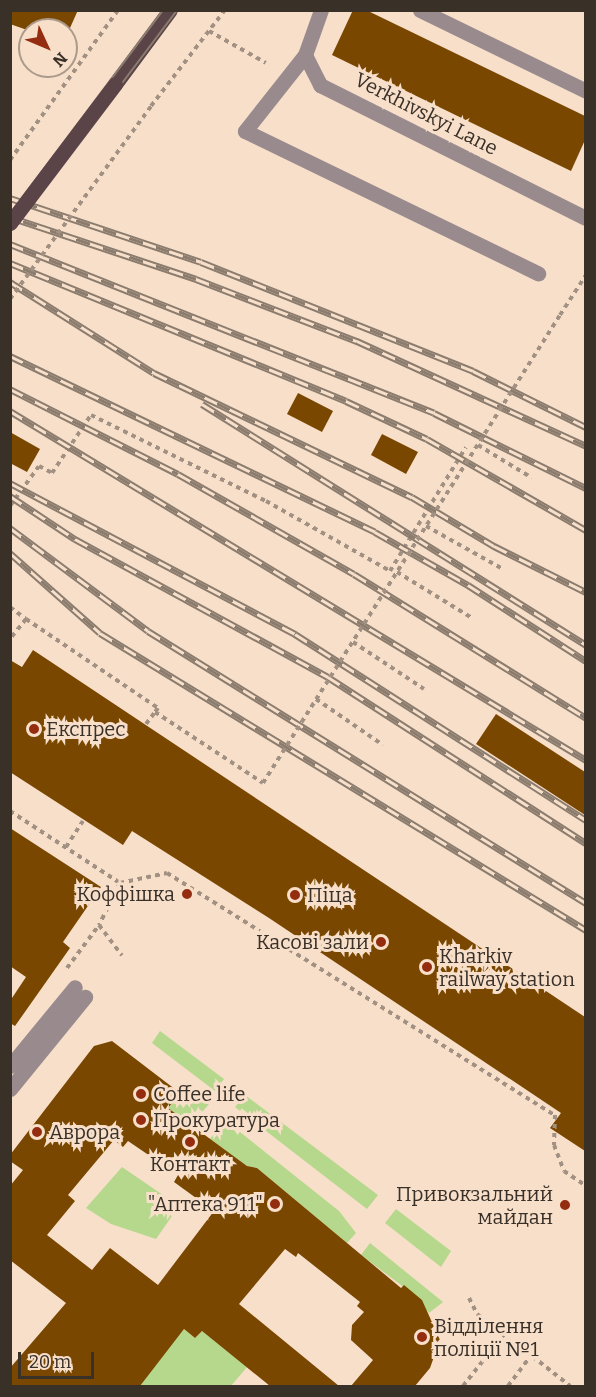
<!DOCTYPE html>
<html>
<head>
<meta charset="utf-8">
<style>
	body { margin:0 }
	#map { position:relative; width:596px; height:1397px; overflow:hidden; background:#f7dfca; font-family:Bitter,serif }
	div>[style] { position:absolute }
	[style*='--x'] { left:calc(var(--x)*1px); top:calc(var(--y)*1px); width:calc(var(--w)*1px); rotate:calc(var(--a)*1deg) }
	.green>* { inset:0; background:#b6d88c }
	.building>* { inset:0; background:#794700 }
	.path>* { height:4px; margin-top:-2px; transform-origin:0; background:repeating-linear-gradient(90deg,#a29182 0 4.5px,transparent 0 9px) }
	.minor>* { height:15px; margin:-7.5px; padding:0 7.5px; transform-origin:7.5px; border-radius:7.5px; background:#998b8d }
	.major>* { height:15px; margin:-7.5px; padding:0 7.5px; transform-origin:7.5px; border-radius:7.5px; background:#5b4448 }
	.tram>* { height:1.5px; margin:-0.75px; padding:0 0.75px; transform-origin:0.75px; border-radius:0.75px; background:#8b7c6e }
	.rail>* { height:7px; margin-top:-3.5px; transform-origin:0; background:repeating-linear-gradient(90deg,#f7dfca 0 14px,#8b7c6e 0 28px); box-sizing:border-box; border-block:2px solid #8b7c6e }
	.path-bridge>* { height:4px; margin-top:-2px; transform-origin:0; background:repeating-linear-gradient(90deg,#a29182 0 4.5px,transparent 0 9px) }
	.major-bridge>* { height:15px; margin:-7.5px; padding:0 7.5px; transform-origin:7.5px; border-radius:7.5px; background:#5b4448 }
	.dots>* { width:16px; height:16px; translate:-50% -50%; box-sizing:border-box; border:3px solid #f7dfca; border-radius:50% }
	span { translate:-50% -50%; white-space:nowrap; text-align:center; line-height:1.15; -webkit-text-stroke:6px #f7dfca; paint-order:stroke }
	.street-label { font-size:20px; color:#393028 }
	.poi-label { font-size:20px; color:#393028 }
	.left { translate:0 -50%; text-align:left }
	.right { translate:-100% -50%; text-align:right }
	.frame { position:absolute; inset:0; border:12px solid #393028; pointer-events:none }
	.north { position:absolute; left:18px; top:18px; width:60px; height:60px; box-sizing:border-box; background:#f7dfca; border:2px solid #ab9989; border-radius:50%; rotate:134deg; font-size:16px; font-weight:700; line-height:24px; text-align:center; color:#393028 }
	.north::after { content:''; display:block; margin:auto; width:21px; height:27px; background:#942d10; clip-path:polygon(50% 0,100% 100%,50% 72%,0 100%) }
	.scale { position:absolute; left:18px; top:1352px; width:76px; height:27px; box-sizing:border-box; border:3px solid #393028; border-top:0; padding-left:8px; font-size:18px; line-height:21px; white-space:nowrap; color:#393028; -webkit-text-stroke:4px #f7dfca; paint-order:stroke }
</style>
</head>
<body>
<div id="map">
	<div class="green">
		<i style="clip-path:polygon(160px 1031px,224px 1079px,215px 1091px,152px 1043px)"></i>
		<i style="clip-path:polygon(186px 1085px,209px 1104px,191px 1125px,168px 1108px)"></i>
		<i style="clip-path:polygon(245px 1095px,378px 1195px,367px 1209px,235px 1107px)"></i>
		<i style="clip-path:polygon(225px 1120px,339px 1211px,356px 1233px,347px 1243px,257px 1168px,247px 1166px,210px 1139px)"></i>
		<i style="clip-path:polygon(122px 1167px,179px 1206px,156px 1239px,111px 1224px,86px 1208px)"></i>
		<i style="clip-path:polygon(396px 1209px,451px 1251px,441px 1267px,385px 1223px)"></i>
		<i style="clip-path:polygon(370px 1243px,443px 1302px,429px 1313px,419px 1303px,421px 1300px,361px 1255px)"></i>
		<i style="clip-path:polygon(181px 1327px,195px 1338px,202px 1331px,247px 1367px,231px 1386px,140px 1386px)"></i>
	</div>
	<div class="building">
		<i style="clip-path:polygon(10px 10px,78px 10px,66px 37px,66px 30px,30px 31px,10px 24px)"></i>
		<i style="clip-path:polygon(353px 10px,366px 10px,585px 116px,585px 140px,571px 171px,332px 55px)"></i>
		<i style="clip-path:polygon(298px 393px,333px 411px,322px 432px,287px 414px)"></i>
		<i style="clip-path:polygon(10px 432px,40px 449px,27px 472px,10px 463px)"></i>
		<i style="clip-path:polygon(382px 434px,418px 452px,406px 474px,371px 455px)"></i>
		<i style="clip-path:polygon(33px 650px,585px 1017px,585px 1151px,550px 1128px,561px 1113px,269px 918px,132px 831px,123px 845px,10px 772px,10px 660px,22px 667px)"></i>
		<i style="clip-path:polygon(496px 714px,585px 772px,585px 815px,476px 744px)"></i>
		<i style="clip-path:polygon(10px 828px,101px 887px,63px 942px,70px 948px,15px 1026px,10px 1023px,10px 1001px,26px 977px,10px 966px)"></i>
		<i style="clip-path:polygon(evenodd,112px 1041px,180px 1093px,168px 1108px,247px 1166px,257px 1168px,401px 1288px,404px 1285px,422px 1300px,440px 1340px,430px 1368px,415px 1386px,351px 1386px,373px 1360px,351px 1340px,352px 1325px,364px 1312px,357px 1306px,360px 1302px,298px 1253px,296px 1257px,285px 1249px,239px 1304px,339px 1386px,270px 1386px,202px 1331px,195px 1338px,184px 1329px,140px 1386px,10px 1386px,10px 1368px,66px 1303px,10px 1260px,10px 1186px,23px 1170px,10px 1161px,10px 1155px,94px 1046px,112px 1041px,114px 1140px,123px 1147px,128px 1141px,178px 1175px,174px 1182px,214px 1211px,158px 1285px,110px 1248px,92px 1270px,47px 1235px,75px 1201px,68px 1195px,114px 1140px)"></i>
	</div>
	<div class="path">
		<i style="--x:209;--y:31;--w:65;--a:29.3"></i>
		<i style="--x:151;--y:106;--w:121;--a:-52.4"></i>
		<i style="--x:10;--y:160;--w:185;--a:-54.2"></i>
		<i style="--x:560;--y:315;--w:48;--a:-57"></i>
		<i style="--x:478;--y:445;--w:63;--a:31.4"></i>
		<i style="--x:10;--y:506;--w:49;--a:-54.1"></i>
		<i style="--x:39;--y:466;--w:15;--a:28"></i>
		<i style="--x:52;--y:473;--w:70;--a:-56.1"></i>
		<i style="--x:91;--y:415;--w:195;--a:26.2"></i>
		<i style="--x:266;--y:501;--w:142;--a:29.4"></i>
		<i style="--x:390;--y:571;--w:145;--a:-58.5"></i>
		<i style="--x:426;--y:526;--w:88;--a:29.2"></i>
		<i style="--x:397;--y:572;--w:88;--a:31.5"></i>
		<i style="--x:10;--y:607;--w:20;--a:37"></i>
		<i style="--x:26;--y:619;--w:26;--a:129"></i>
		<i style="--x:26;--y:619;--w:159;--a:34"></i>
		<i style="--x:158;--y:708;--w:5;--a:127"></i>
		<i style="--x:353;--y:642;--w:85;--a:33.5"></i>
		<i style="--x:316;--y:699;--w:81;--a:34.5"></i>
		<i style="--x:146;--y:724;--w:15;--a:-53"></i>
		<i style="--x:155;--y:712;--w:129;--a:33.3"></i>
		<i style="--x:10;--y:811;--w:131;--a:33.2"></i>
		<i style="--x:120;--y:883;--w:48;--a:-12"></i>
		<i style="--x:167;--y:873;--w:457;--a:32"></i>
		<i style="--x:555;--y:1115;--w:30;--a:92"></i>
		<i style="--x:554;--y:1145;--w:28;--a:69"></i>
		<i style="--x:564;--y:1171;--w:27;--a:34"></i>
		<i style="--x:66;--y:847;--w:31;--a:-57"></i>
		<i style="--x:120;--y:883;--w:47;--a:116.6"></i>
		<i style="--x:99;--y:925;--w:38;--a:53"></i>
		<i style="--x:67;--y:968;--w:54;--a:-53.3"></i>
		<i style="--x:469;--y:1298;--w:18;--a:63"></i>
		<i style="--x:477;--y:1314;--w:34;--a:37"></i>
		<i style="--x:463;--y:1386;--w:66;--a:-51.7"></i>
		<i style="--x:504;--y:1334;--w:84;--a:38.2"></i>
		<i style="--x:508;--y:1386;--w:39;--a:-53"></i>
	</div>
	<div class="minor">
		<i style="--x:321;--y:10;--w:48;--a:109.6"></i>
		<i style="--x:305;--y:55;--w:34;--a:63"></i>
		<i style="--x:320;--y:85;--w:297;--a:26.6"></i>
		<i style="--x:420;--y:10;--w:185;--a:26"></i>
		<i style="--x:305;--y:55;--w:97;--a:128.3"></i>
		<i style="--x:245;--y:131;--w:326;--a:25.9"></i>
		<i style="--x:10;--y:1066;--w:102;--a:-50.6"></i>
		<i style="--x:10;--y:1089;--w:119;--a:-50.8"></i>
	</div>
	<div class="major">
		<i style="--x:115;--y:84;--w:92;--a:-53.4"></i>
	</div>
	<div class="tram">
		<i style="--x:10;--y:214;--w:255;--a:-53.1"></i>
		<i style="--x:10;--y:232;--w:278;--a:-53"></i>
	</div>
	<div class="rail">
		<i style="--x:10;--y:198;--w:201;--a:18.5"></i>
		<i style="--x:201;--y:262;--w:293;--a:21.8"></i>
		<i style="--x:473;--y:371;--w:126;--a:26.4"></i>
		<i style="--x:10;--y:217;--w:196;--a:18.4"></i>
		<i style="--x:196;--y:279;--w:173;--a:21.1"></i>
		<i style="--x:357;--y:341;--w:252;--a:24.6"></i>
		<i style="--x:10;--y:244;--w:456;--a:21.7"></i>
		<i style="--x:434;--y:413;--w:169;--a:26.3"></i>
		<i style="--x:10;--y:263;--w:363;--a:22.3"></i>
		<i style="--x:346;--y:401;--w:89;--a:25.1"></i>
		<i style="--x:427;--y:439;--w:183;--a:29.8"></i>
		<i style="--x:10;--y:282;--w:170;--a:32.3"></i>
		<i style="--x:154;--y:373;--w:286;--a:25.7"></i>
		<i style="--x:412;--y:497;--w:96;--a:30.9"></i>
		<i style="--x:494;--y:546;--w:103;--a:26.6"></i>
		<i style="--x:10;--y:356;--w:405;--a:25.7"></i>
		<i style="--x:375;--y:532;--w:107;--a:29.7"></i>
		<i style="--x:468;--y:585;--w:140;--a:32.8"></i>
		<i style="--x:10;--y:389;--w:188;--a:26.8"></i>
		<i style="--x:178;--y:474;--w:202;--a:29.6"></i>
		<i style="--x:354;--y:574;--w:273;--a:31.8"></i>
		<i style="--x:202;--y:404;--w:453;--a:32.1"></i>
		<i style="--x:10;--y:411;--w:673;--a:31.21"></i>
		<i style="--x:10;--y:483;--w:323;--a:27.9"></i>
		<i style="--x:295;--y:634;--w:345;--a:32.6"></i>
		<i style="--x:10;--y:496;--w:78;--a:33.5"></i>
		<i style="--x:75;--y:539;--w:288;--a:28.6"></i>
		<i style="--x:328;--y:677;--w:307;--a:32.8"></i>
		<i style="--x:10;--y:528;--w:172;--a:36.7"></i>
		<i style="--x:148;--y:631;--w:516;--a:31.84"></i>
		<i style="--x:10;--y:553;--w:120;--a:41.6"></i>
		<i style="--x:100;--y:633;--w:570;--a:31.43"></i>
	</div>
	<div class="path-bridge">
		<i style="--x:10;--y:299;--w:239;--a:-53.8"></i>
		<i style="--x:263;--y:783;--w:554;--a:-57.6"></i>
	</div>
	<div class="major-bridge">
		<i style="--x:10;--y:223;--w:174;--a:-52.9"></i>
	</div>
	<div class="dots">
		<i style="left:34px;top:729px;background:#942d10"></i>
		<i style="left:187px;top:894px;background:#942d10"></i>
		<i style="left:295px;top:895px;background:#942d10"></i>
		<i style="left:381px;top:942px;background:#942d10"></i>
		<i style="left:427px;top:967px;background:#942d10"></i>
		<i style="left:141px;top:1094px;background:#942d10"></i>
		<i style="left:141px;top:1120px;background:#942d10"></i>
		<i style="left:37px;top:1132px;background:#942d10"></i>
		<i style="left:190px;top:1142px;background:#942d10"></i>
		<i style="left:275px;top:1204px;background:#942d10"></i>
		<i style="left:565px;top:1205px;background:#942d10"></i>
		<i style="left:422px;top:1337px;background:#942d10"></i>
	</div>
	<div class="street-label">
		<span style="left:426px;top:114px;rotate:27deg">Verkhivskyi Lane</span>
	</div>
	<div class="poi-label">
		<span class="left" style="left:46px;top:729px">Експрес</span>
		<span class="right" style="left:175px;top:894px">Коффішка</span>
		<span class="left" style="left:307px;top:895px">Піца</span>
		<span class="right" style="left:369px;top:942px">Касові зали</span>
		<span class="left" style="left:439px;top:968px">Kharkiv<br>railway station</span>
		<span class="left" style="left:153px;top:1094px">Coffee life</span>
		<span class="left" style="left:153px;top:1120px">Прокуратура</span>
		<span class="left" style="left:49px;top:1132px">Аврора</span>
		<span style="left:190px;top:1164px">Контакт</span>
		<span class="right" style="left:553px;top:1206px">Привокзальний<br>майдан</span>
		<span class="right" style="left:263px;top:1204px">"Аптека 911"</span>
		<span class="left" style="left:434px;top:1338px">Відділення<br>поліції №1</span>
	</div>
	<div class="frame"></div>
	<div class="north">N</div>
	<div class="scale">20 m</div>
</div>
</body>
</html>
